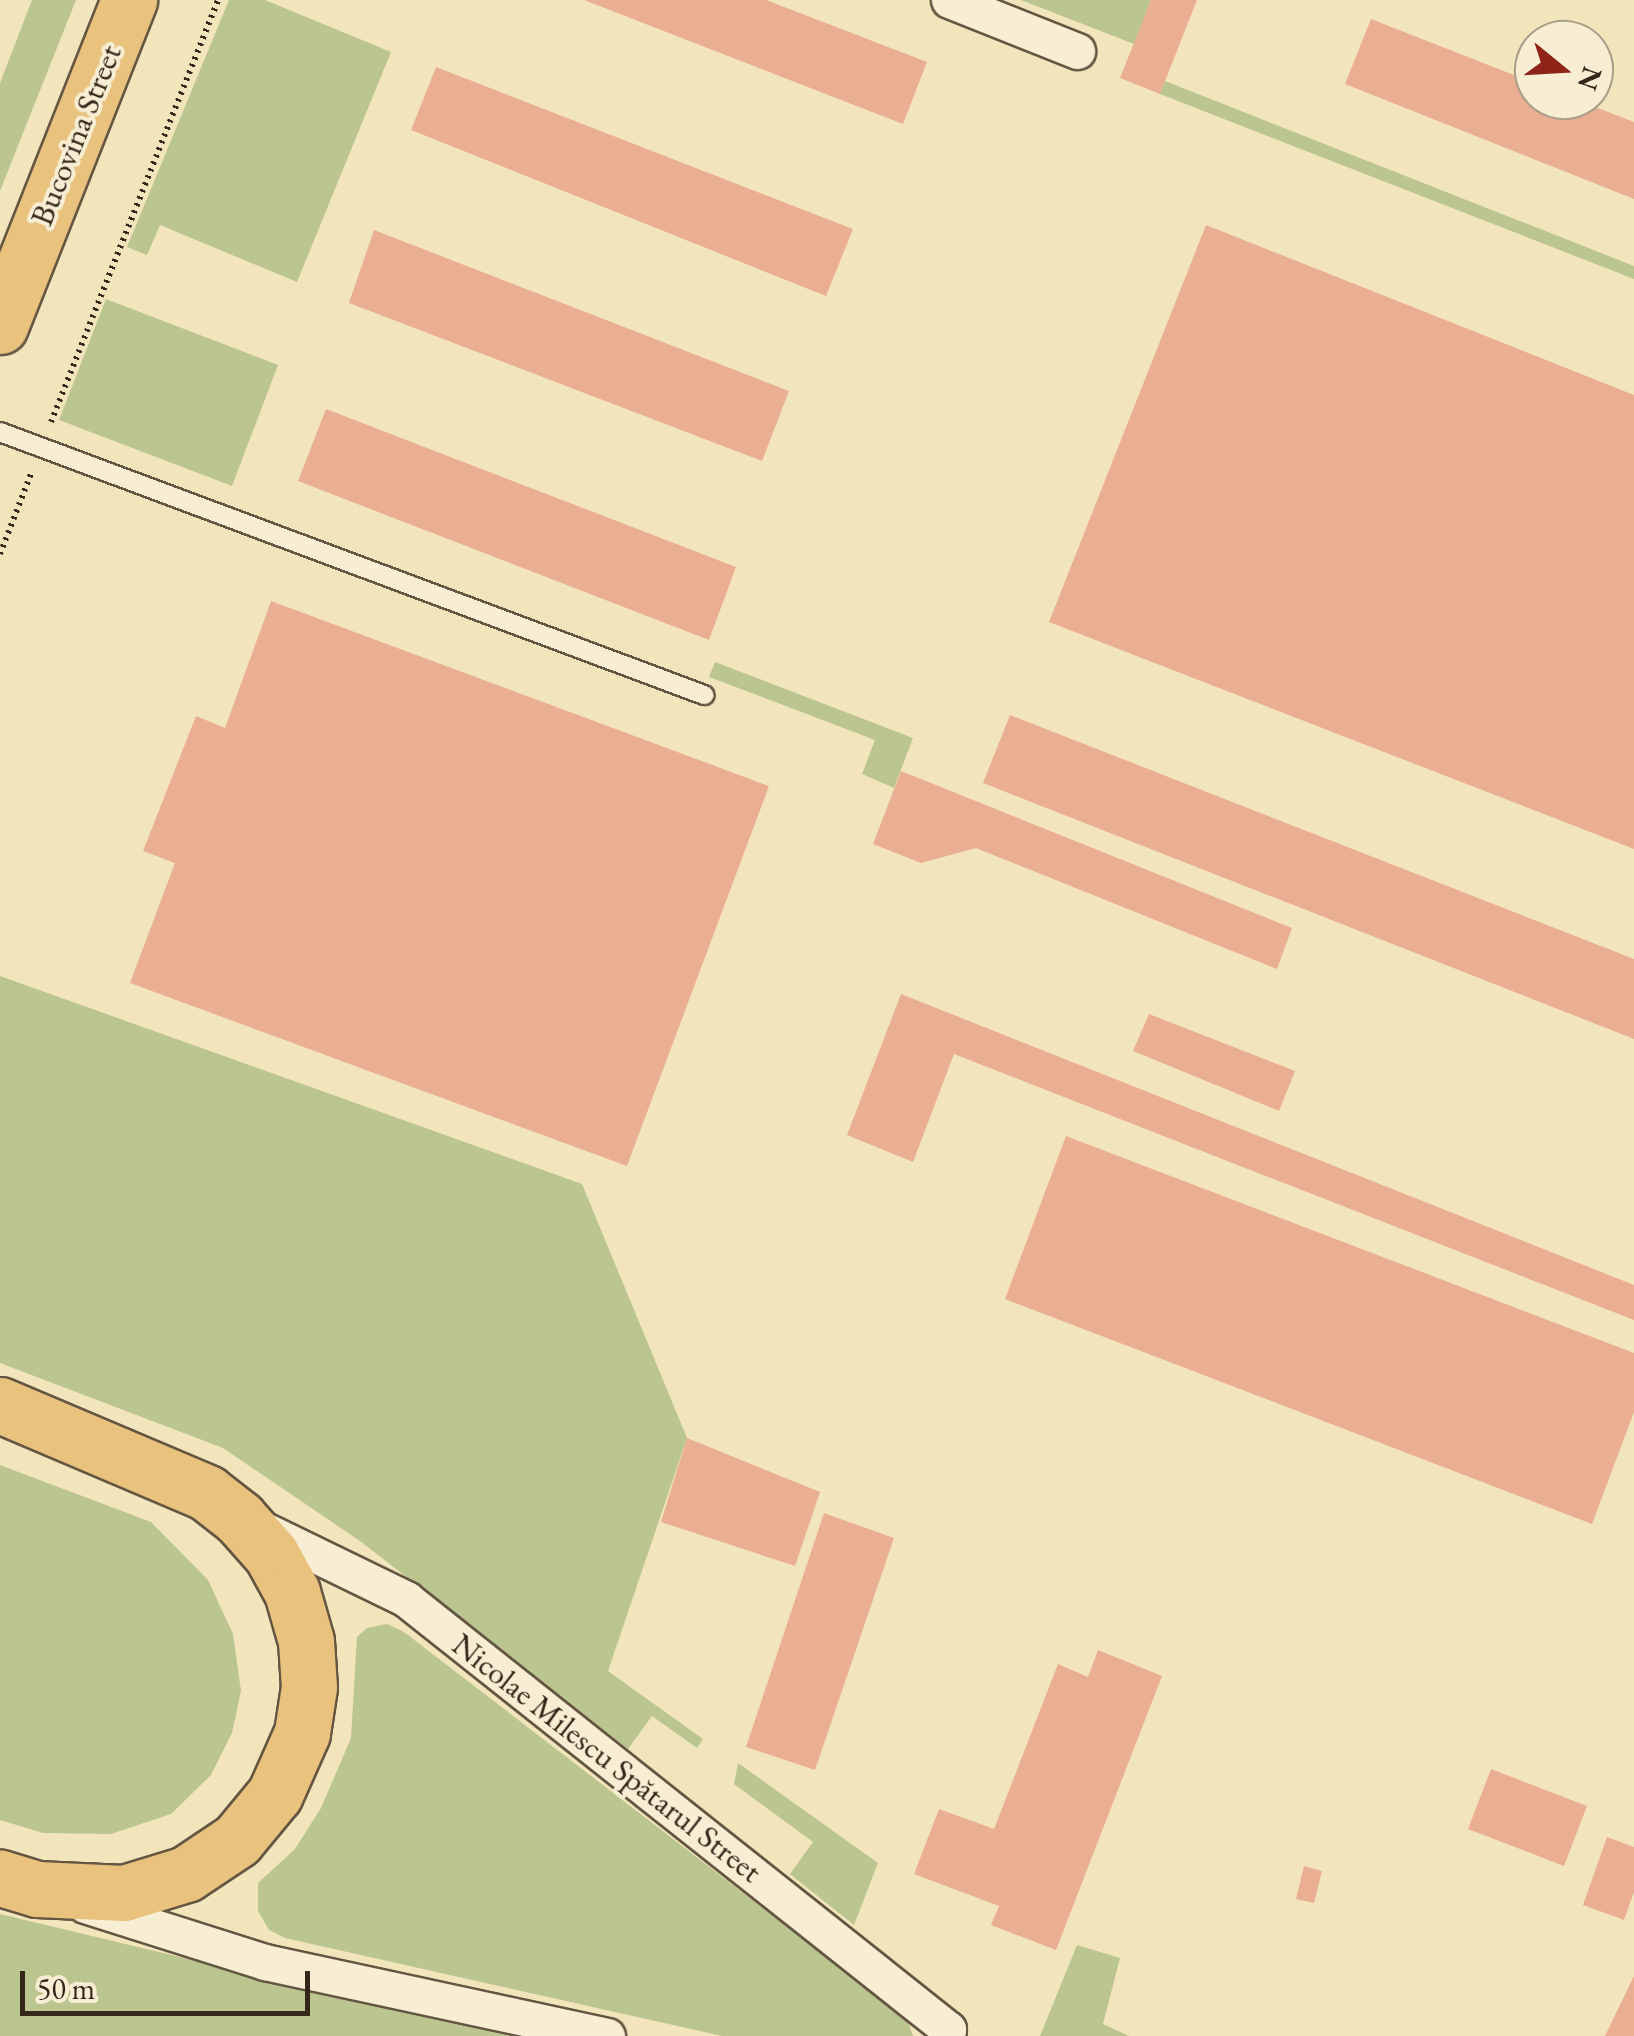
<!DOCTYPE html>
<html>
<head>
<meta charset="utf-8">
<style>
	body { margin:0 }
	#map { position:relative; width:1634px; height:2036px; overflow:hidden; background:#f2e5bb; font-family:"EB Garamond",serif }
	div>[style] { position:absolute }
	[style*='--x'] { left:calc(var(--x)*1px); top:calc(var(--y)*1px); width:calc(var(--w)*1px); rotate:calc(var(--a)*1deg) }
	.green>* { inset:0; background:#bac590 }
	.building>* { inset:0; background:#eaaf92 }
	.path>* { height:6px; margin-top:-3px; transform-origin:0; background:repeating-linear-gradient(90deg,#35261a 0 2.5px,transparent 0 7.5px) }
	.roads { filter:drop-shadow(2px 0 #645642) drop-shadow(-2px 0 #645642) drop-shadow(0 2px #645642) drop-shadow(0 -2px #645642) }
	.lane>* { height:18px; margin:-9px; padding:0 9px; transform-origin:9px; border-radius:9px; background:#f7eed3 }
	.street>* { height:35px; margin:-17.5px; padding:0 17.5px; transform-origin:17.5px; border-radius:17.5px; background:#f7eed3 }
	.primary>* { height:55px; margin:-27.5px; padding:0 27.5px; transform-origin:27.5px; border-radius:27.5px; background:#e9c27e }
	span { translate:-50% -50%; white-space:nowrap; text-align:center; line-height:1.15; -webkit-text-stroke:8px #f7eed3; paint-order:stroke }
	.street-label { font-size:32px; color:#35261a }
	.north { position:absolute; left:1514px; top:20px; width:100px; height:100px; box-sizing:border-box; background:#f7eed3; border:2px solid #a99e89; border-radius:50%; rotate:108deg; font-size:28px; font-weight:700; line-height:40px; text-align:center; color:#35261a }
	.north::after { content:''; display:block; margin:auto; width:35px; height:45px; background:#8f2418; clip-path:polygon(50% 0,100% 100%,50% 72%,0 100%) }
	.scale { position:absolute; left:20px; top:1971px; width:290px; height:45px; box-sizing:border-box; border:5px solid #35261a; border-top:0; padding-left:12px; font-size:30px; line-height:35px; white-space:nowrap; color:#35261a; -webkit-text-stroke:8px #f7eed3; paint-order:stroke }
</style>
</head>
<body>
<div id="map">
	<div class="green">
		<i style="clip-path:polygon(32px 0,76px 0,0 191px,0 83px)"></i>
		<i style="clip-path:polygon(229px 0,265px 0,391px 52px,297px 282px,160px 225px,147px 255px,127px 247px)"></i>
		<i style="clip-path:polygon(1021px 0,1151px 0,1134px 44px)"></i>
		<i style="clip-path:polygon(1165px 81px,1634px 266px,1634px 279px,1160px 94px)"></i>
		<i style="clip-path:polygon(106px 299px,278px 365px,232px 486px,59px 420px)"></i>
		<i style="clip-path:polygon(715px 662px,913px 738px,894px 788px,862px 774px,875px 740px,709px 677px)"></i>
		<i style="clip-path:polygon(0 976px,582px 1184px,687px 1438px,608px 1671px,703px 1739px,697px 1748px,652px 1716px,628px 1749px,360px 1541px,223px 1448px,0 1363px)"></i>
		<i style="clip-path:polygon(0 1465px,151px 1522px,208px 1580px,233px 1634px,241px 1691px,232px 1733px,211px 1775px,171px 1814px,111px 1834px,43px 1833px,0 1820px)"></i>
		<i style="clip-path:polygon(387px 1624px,404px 1632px,907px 2019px,913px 2036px,722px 2036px,285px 1938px,269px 1930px,258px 1911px,258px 1883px,295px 1849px,321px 1808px,351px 1738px,357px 1637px,367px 1628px)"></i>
		<i style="clip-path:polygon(738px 1763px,878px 1863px,854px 1925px,790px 1874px,813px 1842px,734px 1784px)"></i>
		<i style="clip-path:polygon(0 1914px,510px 2036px,0 2036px)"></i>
		<i style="clip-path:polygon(1077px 1945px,1120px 1958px,1103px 2024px,1129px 2036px,1040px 2036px)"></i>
	</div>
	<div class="building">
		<i style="clip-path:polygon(584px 0,766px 0,927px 62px,903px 124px)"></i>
		<i style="clip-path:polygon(1151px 0,1197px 0,1160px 94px,1120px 78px)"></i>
		<i style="clip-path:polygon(1371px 19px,1534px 83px,1534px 100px,1577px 100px,1634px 122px,1634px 199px,1345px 84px)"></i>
		<i style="clip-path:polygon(436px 67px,853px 229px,826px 296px,411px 130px)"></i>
		<i style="clip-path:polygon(1206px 225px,1634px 395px,1634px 849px,1049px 622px)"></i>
		<i style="clip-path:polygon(374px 230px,789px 391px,762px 461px,349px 303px)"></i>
		<i style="clip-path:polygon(326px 409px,736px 567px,709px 640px,298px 481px)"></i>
		<i style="clip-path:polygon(271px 601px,769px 786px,627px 1166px,130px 983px,175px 863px,143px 851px,196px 716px,225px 728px)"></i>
		<i style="clip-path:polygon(1010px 715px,1634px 959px,1634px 1039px,983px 783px)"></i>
		<i style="clip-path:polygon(901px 771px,1292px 928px,1277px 969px,976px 848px,921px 863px,873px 844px)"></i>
		<i style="clip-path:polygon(901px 994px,1634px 1285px,1634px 1320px,954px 1054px,913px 1162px,847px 1135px)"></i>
		<i style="clip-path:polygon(1149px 1014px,1295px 1071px,1279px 1111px,1133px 1051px)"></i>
		<i style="clip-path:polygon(1066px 1136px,1634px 1353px,1634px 1412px,1592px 1524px,1005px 1299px)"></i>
		<i style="clip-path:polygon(687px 1438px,820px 1492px,795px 1566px,661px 1522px)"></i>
		<i style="clip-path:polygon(824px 1513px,894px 1538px,815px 1770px,746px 1747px)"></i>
		<i style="clip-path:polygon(1098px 1650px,1162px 1676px,1056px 1950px,991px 1925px,999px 1906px,914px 1874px,939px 1809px,994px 1829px,1058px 1664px,1088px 1677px)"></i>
		<i style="clip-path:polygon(1491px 1769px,1587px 1806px,1564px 1866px,1468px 1829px)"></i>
		<i style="clip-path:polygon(1607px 1837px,1634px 1847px,1634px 1892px,1624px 1920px,1583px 1905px)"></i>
		<i style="clip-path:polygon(1304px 1866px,1322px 1871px,1314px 1903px,1296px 1899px)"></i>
		<i style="clip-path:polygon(1634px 1976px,1634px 2036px,1605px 2036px)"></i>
	</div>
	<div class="path">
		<i style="--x:51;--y:422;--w:454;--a:-68.4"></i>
		<i style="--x:0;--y:554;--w:89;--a:-68.9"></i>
	</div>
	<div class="roads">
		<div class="lane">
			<i style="--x:0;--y:432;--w:752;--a:20.48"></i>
		</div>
		<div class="street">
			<i style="--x:949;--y:0;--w:138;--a:21.7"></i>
			<i style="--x:258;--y:1527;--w:165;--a:25.9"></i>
			<i style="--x:406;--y:1599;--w:692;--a:38.43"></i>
			<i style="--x:948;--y:2029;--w:7;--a:98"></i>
			<i style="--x:85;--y:1905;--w:189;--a:17.6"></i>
			<i style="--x:265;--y:1962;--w:350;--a:12.2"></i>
		</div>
		<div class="primary">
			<i style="--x:0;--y:326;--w:351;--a:-68.4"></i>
			<i style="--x:0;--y:1405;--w:225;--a:23"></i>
			<i style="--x:207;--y:1493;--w:41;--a:38"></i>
			<i style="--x:239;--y:1518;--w:48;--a:48.4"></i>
			<i style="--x:271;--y:1554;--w:43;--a:61.1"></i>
			<i style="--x:292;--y:1592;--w:51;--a:74.1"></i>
			<i style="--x:306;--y:1641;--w:46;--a:86.3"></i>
			<i style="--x:309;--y:1687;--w:47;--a:98.7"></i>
			<i style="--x:302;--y:1733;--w:67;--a:113.9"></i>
			<i style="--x:275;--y:1794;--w:60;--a:129.6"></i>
			<i style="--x:237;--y:1840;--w:61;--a:146.3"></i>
			<i style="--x:186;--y:1874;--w:65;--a:163"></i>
			<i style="--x:124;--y:1893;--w:87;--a:-177.4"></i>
			<i style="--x:37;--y:1889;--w:39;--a:-163"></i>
		</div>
	</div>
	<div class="street-label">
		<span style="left:76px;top:135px;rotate:-68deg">Bucovina Street</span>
		<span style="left:607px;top:1758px;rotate:38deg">Nicolae Milescu Spătarul Street</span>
	</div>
	<div class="north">N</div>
	<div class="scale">50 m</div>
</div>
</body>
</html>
